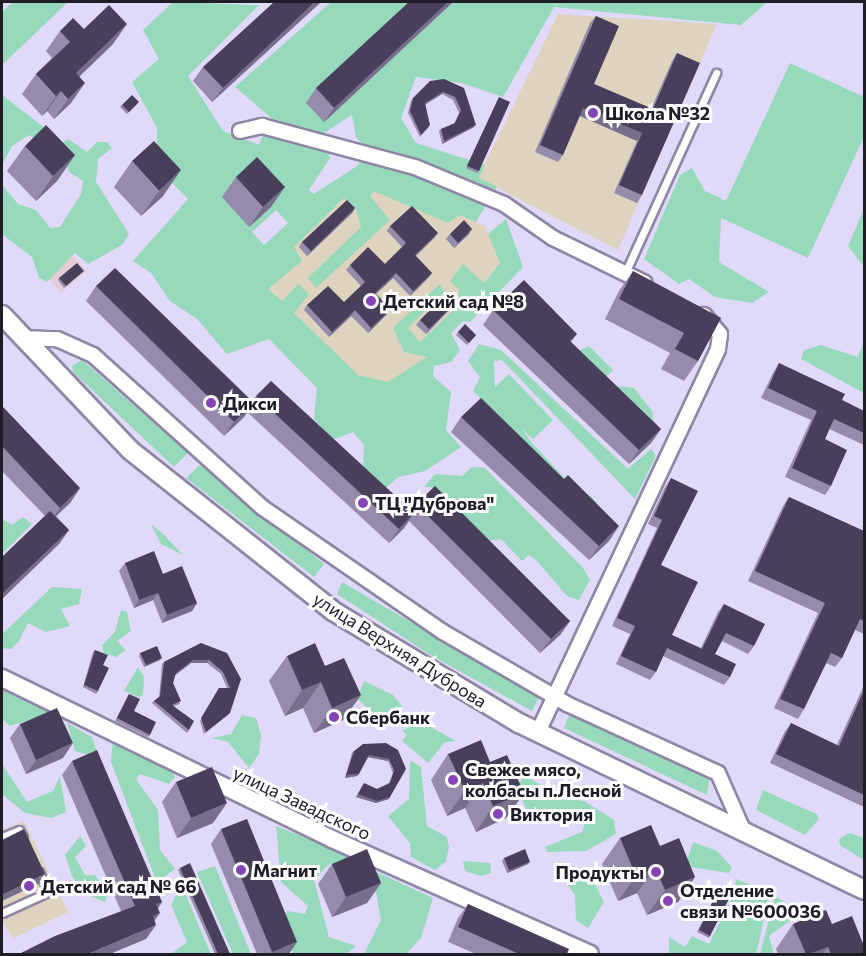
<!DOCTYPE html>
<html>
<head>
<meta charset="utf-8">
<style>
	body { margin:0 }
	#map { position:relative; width:866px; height:956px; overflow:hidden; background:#e1d9fa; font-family:Commissioner,sans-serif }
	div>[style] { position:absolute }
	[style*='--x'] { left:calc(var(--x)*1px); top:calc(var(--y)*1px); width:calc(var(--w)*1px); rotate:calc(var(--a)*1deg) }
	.commercial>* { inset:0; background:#e5cdd8 }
	.education>* { inset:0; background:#ded3bf }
	.green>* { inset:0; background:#97d9bb }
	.roads { filter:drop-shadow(2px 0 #8e86a4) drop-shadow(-2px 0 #8e86a4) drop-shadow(0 2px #8e86a4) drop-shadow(0 -2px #8e86a4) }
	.service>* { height:7px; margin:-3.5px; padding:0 3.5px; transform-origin:3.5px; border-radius:3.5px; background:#fff }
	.minor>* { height:14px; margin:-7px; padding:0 7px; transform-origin:7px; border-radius:7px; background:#fff }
	.tertiary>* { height:16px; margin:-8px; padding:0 8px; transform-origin:8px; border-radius:8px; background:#fff }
	.secondary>* { height:18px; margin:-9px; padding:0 9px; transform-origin:9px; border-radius:9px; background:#fff }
	.wall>* { inset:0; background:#948caa }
	.shaded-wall>* { inset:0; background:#766e8b }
	.building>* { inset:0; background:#48405b }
	.dots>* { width:16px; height:16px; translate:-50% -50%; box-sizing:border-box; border:3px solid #fff; border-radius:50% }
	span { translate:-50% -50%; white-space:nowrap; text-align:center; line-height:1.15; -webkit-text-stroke:6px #fff; paint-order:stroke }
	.poi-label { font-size:18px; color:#1f1c28; font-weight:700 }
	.left { translate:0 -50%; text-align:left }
	.right { translate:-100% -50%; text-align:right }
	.street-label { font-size:18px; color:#1f1c28 }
	.frame { position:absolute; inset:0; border:3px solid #1f1c28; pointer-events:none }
</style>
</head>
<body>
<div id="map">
	<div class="commercial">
		<i style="clip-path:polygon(70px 252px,87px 271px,61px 293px,45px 274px)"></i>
	</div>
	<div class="education">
		<i style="clip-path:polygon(558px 14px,717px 24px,618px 250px,478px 178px)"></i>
		<i style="clip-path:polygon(359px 170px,485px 226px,506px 277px,371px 414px,240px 281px)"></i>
		<i style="clip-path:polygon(24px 821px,68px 912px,14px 938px,2px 923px,2px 830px)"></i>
	</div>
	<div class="green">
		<i style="clip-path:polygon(13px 2px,68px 2px,2px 65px,2px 12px)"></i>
		<i style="clip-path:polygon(evenodd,173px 2px,259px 5px,188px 76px,223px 131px,259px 145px,270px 117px,235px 87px,331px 2px,767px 2px,741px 25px,554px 7px,503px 97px,462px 83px,416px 77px,401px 118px,416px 143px,485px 165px,479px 178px,497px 187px,476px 222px,460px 215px,448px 223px,374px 191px,370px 196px,390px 220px,316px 288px,308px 278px,361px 227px,356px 209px,344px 198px,294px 247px,302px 261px,268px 289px,282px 301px,298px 284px,309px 294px,294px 313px,358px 375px,388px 382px,427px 357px,404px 352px,393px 328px,440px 284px,444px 292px,408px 328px,420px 342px,459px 305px,459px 289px,450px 281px,463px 264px,484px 283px,500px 263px,488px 234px,506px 219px,523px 267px,470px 322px,463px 321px,451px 333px,460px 350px,451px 362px,434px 366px,433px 376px,451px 392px,446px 430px,461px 447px,425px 471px,398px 477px,385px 489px,363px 468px,364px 445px,353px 432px,332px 440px,314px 419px,317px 388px,269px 339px,227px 354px,197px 319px,170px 301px,151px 273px,133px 261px,188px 199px,170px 181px,157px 150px,157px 128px,132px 82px,159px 59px,143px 30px,173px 2px,352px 115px,356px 137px,369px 151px,357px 166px,314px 194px,309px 190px,330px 158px,328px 148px,311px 141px,352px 115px,173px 2px,276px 210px,288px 223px,264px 245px,252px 232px,276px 210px)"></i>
		<i style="clip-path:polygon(790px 63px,864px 97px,864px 137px,808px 258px,721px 218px,719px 262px,769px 292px,752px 303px,715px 297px,689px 279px,679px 284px,644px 259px,680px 175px,692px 168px,705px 191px,726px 201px)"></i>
		<i style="clip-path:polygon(2px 95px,50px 132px,44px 144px,29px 135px,12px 146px,2px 165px)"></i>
		<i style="clip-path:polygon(68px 139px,87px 152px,97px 142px,107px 142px,112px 148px,98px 159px,96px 182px,129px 234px,122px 245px,88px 264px,75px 253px,47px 282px,39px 278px,32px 257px,2px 234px,2px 185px,18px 204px,36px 210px,50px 228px,60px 227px,81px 194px,83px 181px,69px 172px,59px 145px)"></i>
		<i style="clip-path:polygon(864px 209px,864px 267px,848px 246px)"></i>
		<i style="clip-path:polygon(864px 342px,864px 393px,801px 359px,804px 350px,821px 345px,858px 357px)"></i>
		<i style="clip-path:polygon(479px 344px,501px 350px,628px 469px,651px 449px,656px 456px,635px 499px,502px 360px,494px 361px,495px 387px,509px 374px,553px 420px,533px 439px,522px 429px,531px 442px,574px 488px,592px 497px,618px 533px,473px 391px,480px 377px,468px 361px)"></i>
		<i style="clip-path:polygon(589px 346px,613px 370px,604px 379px,575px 353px)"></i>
		<i style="clip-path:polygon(82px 360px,188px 453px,174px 467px,73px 372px,72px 366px)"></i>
		<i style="clip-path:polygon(616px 386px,634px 388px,652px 411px,654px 424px,619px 401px)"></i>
		<i style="clip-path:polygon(201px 464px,324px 564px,314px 577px,186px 478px)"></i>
		<i style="clip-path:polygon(472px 467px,485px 468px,584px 569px,590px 580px,579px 600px,567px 596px,535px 559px,529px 555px,522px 561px,501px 539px,488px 541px,460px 527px,431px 487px,424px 487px,435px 474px,462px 476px)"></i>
		<i style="clip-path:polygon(23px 517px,32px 524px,2px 554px,2px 519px,12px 525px)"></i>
		<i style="clip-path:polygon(151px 524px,162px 533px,183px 555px,161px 544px)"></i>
		<i style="clip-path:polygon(342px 582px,539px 697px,532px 711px,432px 656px,337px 594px)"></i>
		<i style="clip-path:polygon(52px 587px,82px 589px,79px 604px,61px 609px,70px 626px,46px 632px,28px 623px,19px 641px,11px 649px,2px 648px,2px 634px)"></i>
		<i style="clip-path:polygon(121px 610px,127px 612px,131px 631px,117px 641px,126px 650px,116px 657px,104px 653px,102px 645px,115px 632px)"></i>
		<i style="clip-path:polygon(138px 667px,144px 677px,143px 695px,139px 697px,124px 691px)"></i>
		<i style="clip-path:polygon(364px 681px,393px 695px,402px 706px,399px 712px,383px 716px,369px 710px,357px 698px)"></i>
		<i style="clip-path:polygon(2px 687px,26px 698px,54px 712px,10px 726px,2px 719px)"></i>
		<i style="clip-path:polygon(570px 713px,709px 779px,707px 795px,564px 728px)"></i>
		<i style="clip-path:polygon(242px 715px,256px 718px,261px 735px,259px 754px,249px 768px,228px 742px,212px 738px,231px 734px)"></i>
		<i style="clip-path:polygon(420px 721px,456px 741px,445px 742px,428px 763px,402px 741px,407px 735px,402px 731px)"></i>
		<i style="clip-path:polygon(67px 723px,92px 737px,104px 774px,91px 756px,75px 751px)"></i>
		<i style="clip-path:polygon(113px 737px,168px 764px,175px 777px,169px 784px,140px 774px,136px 779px,158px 810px,160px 850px,175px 869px,157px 883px,111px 762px)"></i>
		<i style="clip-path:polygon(410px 760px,421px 767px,427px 826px,447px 837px,449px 847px,446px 861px,435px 870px,411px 857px,410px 843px,388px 816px,409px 799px)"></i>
		<i style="clip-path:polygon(2px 764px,27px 802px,53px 791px,60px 776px,66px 812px,51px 818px,25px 813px,2px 794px)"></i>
		<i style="clip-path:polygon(525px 775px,561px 798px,584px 801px,614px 820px,616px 834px,586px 851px,547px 852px,545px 847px,582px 832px,587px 818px,577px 814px,545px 823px,528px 815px,517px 786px)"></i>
		<i style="clip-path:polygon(763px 790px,818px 815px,818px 820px,805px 835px,756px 810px)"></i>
		<i style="clip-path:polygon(276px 826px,356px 857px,328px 865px,314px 880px,329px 937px,356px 946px,346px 954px,293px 954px,283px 919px,287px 911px,305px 914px,308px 906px,281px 882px)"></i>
		<i style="clip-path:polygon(850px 833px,864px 838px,864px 860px,840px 845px,839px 839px)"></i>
		<i style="clip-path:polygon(80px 836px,86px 846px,75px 857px,85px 875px,95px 875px,108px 893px,105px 902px,84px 893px,72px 876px,65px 855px)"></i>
		<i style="clip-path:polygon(693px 842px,717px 851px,732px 867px,729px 873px,685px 866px)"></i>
		<i style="clip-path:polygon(463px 861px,490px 863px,491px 873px,481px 876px,465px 871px)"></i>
		<i style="clip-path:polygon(215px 866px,251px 954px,233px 954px,197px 872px)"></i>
		<i style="clip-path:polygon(372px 870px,433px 898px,421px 938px,406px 954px,364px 954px,381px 920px)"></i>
		<i style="clip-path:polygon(591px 876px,604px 902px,588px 928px,576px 920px,575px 895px,567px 884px)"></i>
		<i style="clip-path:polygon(736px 879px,770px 893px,756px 954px,669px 954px,669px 937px,685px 947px,692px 936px,709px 944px,734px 894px)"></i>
		<i style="clip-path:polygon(181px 884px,211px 954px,171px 954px,187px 942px,171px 905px)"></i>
		<i style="clip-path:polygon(775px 896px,793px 907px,795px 917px,769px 936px,774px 954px,760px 954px)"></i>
	</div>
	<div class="roads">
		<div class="service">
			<i style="--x:625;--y:273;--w:220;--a:-65.5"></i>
			<i style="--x:2;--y:837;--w:18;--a:-22"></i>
			<i style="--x:19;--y:830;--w:8;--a:60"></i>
			<i style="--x:2;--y:913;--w:51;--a:-24.5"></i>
			<i style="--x:48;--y:892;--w:22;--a:-114"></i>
		</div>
		<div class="minor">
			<i style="--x:240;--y:131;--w:23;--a:-13"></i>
			<i style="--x:262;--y:126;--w:158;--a:15"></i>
			<i style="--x:415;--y:167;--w:96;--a:22.6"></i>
			<i style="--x:504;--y:204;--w:60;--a:34.8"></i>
			<i style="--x:553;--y:238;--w:102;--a:26.1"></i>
			<i style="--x:21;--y:338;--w:36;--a:2"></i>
			<i style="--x:57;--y:339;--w:39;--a:24"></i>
			<i style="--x:93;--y:355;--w:229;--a:42"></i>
			<i style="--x:263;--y:508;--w:219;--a:34.6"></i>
			<i style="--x:443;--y:632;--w:143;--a:30.1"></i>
			<i style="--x:567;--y:704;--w:166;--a:24.6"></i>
			<i style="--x:718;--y:773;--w:62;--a:66.3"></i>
			<i style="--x:538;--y:732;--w:423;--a:-64.8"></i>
			<i style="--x:718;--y:349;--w:15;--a:-82"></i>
			<i style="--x:720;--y:334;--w:25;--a:-130"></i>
		</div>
		<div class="tertiary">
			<i style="--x:2;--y:678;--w:367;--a:26"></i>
			<i style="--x:332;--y:839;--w:282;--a:24"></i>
		</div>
		<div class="secondary">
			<i style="--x:2;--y:315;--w:186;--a:46.5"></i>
			<i style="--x:130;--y:450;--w:259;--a:38.4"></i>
			<i style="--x:333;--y:611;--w:217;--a:31.1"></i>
			<i style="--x:519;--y:723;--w:383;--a:25.8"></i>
		</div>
	</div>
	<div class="wall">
		<i style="clip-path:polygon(321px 2px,212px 102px,193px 81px,203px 67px)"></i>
		<i style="clip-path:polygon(409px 2px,453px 2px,324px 122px,306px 103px,316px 88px)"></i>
		<i style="clip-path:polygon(596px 16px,594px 84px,651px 109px,672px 61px,677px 53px,642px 195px,637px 203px,614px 193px,637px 141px,580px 116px,563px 155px,558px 162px,535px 152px,590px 23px)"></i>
		<i style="clip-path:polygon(84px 29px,113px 44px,80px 76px,71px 103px,54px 119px,47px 111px,42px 116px,22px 94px,36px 74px,52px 58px,46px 51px,60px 31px)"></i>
		<i style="clip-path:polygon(444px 79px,474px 127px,442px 144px,439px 131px,441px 129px,454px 124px,459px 113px,453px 100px,442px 94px,425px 104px,429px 127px,420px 137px,408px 113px,411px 101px,413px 98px)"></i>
		<i style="clip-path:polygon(499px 97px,479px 171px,477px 173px,466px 168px)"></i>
		<i style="clip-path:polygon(137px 104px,127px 114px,120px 107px,122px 105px)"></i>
		<i style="clip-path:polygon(25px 146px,75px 155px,57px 181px,36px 201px,7px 171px)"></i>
		<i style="clip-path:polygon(132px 161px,163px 196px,141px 216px,114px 187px)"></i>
		<i style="clip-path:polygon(236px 177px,271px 207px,249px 227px,222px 197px)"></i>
		<i style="clip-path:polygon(355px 208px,352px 213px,307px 256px,299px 247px,302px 242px)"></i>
		<i style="clip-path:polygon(390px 226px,438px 233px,434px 238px,416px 256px,432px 273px,428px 278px,410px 296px,393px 278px,376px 294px,391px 309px,387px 314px,368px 333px,351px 316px,329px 337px,304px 310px,307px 305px,344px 302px,361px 286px,346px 270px,350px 265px,385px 264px,402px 247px,387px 231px)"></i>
		<i style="clip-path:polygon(450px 234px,469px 234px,454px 248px,446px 239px)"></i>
		<i style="clip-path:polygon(84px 271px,64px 288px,58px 280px,59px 278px)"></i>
		<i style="clip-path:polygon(633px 271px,721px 318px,698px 361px,684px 381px,661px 369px,670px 353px,605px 319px,619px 291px)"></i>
		<i style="clip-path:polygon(96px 286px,252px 401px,256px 396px,411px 511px,416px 504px,570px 621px,560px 635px,540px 653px,409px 521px,404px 528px,389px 543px,247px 412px,244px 417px,224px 436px,86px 301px)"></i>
		<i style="clip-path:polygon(454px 304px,450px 309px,426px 334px,416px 325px,420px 320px)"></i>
		<i style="clip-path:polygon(493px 310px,577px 334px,571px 342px,661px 429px,651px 443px,629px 464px,483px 325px)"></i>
		<i style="clip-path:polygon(458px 332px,476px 335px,467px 345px,456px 335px)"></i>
		<i style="clip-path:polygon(779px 363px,842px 400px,864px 411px,864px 445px,829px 429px,825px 439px,831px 486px,825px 495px,785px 477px,811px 420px,761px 398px,773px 373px)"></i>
		<i style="clip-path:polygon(2px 406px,80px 488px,70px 503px,56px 516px,69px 530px,59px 544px,2px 599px,2px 557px,45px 516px,2px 471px)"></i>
		<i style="clip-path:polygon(461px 417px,564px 479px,609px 541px,589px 560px,451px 432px)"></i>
		<i style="clip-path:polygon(671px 478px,661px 565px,672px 635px,701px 648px,718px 612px,724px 604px,754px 646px,748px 654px,722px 641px,715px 654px,730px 677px,724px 685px,663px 656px,656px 672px,650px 680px,616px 664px,630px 634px,612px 626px,657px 528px,648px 524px,665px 487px)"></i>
		<i style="clip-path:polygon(789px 497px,864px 531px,864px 634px,855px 630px,842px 658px,835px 667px,826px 663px,804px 709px,798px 719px,774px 708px,818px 613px,748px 581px,783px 506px)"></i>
		<i style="clip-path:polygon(125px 563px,163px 574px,197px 603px,192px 611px,162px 623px,153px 600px,134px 608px,119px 571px)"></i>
		<i style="clip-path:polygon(201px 643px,241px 679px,228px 715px,204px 734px,200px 721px,219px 688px,227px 688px,221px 674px,207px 663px,191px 663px,175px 675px,173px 683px,180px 704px,174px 706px,189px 730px,187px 733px,152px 703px,154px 701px,159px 698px,162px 664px,164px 662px)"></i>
		<i style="clip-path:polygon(95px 650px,103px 665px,98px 691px,96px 694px,83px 687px,93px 652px)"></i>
		<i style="clip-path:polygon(140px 653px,160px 660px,144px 667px,139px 656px)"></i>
		<i style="clip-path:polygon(287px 656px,325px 666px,361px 695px,343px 720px,314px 733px,303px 708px,285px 716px,269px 681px)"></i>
		<i style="clip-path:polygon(864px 685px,864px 807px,770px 763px,784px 733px,791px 723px,837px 745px)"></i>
		<i style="clip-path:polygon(129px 694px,134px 711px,150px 735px,148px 737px,115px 721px)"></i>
		<i style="clip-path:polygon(20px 724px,63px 758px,26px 774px,10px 738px)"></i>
		<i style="clip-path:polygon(398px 750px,389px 799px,376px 803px,356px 797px,362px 786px,377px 789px,389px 783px,393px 773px,388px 761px,368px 757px,357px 776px,345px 778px,352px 753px,354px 751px)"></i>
		<i style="clip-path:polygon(448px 754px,490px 762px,524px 793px,506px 818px,476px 832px,465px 808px,447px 816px,431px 780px)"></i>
		<i style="clip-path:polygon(72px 761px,162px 902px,158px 908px,154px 920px,146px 939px,121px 911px,62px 775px)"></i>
		<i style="clip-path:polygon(176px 782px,213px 823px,177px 838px,162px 802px)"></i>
		<i style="clip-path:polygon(221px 829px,289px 954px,257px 954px,211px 844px)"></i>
		<i style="clip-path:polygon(620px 838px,660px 846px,695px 877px,678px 902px,647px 915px,637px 893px,618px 901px,602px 864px)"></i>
		<i style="clip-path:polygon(504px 858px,528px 864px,507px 873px,502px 861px)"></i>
		<i style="clip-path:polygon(332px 864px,381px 883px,367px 903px,332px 917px,318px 884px)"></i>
		<i style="clip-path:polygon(180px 868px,230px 954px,215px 954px,178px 870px)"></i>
		<i style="clip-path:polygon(721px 885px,710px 936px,709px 938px,697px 932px)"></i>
		<i style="clip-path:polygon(468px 904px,567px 954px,476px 954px,448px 942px,458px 918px)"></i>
		<i style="clip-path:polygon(793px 924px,832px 924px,864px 954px,778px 954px,776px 949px)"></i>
	</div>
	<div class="shaded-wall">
		<i style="clip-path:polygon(315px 2px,321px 2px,212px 102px,223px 88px)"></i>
		<i style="clip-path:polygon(448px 2px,453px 2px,324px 122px,334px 108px)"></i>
		<i style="clip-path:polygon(127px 24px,113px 44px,62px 93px,76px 73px)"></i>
		<i style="clip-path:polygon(85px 83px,71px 103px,54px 119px,68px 99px)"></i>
		<i style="clip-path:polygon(61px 91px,47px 111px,42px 116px,56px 96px)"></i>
		<i style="clip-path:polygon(443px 92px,442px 94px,423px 106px,425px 103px)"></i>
		<i style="clip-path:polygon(583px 108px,642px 133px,637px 141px,578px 115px)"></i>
		<i style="clip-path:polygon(476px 125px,474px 127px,442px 144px,444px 141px)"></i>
		<i style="clip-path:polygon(75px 155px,57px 181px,36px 201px,53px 176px)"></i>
		<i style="clip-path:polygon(181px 170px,163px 196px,141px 216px,159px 191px)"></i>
		<i style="clip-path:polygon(285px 187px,271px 207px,249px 227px,263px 207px)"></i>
		<i style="clip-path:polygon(355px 208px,352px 213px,307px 256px,311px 251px)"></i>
		<i style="clip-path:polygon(472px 229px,469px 234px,454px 248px,458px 243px)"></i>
		<i style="clip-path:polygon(438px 233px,434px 238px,411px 260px,415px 255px)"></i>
		<i style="clip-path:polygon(396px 273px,393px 278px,371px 298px,375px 293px)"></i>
		<i style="clip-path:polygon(432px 273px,428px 278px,410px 296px,413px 291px)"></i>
		<i style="clip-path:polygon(454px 304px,450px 309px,426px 334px,429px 329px)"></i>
		<i style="clip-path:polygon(391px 309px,387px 314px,368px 333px,371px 328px)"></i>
		<i style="clip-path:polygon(355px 310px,351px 316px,329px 337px,332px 332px)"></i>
		<i style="clip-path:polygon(254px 403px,244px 417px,224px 436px,234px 422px)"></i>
		<i style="clip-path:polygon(661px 429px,651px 443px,629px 464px,639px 450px)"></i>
		<i style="clip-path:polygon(80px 488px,70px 503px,50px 522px,60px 508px)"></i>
		<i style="clip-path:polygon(414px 513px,404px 528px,389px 543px,399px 529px)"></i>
		<i style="clip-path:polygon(619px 526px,609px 541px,589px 560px,599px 546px)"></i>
		<i style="clip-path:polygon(69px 530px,59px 544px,2px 599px,2px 594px)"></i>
		<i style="clip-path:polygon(158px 593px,153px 600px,134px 608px,139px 600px)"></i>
		<i style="clip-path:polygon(197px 603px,192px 611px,162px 623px,167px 615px)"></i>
		<i style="clip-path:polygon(570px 621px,560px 635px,540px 653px,551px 639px)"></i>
		<i style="clip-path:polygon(162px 658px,160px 660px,144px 667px,146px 665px)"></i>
		<i style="clip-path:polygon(193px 660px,209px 660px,207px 663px,191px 663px,174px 676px,176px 673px)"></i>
		<i style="clip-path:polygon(321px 682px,303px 708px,285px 716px,302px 690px)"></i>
		<i style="clip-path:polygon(361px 695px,343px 720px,314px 733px,332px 708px)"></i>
		<i style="clip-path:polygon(73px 743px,63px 758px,26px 774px,36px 760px)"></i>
		<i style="clip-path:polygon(369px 755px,389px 759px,388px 761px,367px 757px)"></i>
		<i style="clip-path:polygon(359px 774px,357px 776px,345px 778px,346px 775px)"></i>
		<i style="clip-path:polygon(483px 783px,465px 808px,447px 816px,465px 791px)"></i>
		<i style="clip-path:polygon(524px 793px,506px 818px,476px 832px,493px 806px)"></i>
		<i style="clip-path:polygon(358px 794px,390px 797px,389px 799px,376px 803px,356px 797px)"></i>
		<i style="clip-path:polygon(227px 803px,213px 823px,177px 838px,191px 818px)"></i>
		<i style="clip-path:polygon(530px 862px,528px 864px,507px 873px,509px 870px)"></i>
		<i style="clip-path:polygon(655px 868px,637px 893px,618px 901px,636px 876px)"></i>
		<i style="clip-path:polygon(45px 874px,38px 884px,2px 901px,2px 895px)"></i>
		<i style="clip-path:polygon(695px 877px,678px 902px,647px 915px,665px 890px)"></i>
		<i style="clip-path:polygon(381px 883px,367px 903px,332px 917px,346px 897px)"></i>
		<i style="clip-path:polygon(162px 902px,153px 916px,160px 913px,150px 927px,142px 930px,152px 916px,146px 919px,156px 904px)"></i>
		<i style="clip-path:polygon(156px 925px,146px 939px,110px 954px,88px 954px)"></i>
		<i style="clip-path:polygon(297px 942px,289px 954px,270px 954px,272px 952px)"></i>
		<i style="clip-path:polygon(828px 947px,822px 954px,809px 954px)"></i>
	</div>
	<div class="building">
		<i style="clip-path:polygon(274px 2px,315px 2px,223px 88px,203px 67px)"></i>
		<i style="clip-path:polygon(409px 2px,448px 2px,334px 108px,316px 88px)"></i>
		<i style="clip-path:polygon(109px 5px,127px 24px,76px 73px,85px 83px,68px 99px,61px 91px,56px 96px,36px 74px,70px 42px,60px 31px,73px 18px,84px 29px)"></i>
		<i style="clip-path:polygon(596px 16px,619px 26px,594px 84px,653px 109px,677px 53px,700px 63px,642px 195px,619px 185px,642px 133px,583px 108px,563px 155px,540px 145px)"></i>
		<i style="clip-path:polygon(444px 79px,464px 88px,476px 125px,444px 141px,441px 129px,455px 123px,461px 110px,455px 97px,443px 92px,425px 103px,430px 125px,421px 135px,410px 111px,413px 98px,430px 81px)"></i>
		<i style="clip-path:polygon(132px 95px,139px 102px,129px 112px,122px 105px)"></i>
		<i style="clip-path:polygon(499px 97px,510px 102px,479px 171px,467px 166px)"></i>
		<i style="clip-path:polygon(46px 125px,75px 155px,53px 176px,25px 146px)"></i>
		<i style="clip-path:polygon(154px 141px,181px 170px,159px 191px,132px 161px)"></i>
		<i style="clip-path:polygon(257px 157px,285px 187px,263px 207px,236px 177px)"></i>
		<i style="clip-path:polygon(347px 200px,355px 208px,311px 251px,302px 242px)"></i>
		<i style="clip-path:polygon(412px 206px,438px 233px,415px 255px,432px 273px,413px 291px,396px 273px,375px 293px,391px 309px,371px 328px,355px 310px,332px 332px,307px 305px,328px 286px,344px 302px,365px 282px,350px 265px,368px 247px,385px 264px,406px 243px,390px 226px)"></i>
		<i style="clip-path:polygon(464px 220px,472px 229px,458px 243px,450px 234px)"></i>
		<i style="clip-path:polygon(77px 263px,84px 271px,66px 286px,59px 278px)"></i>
		<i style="clip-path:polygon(115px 268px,254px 403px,234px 422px,96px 286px)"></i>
		<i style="clip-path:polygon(633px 271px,721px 318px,698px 361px,675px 349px,684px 333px,619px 299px)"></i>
		<i style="clip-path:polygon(524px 280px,577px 334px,570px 341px,661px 429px,639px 450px,493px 310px)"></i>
		<i style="clip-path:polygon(445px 295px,454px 304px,429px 329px,420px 320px)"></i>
		<i style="clip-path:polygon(465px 324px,476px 335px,469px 343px,458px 332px)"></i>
		<i style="clip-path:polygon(779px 363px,845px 394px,842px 400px,864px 411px,864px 433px,834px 419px,825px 439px,847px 450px,831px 486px,792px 468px,817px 411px,768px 388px)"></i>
		<i style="clip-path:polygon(271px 381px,414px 513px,399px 529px,256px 396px)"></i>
		<i style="clip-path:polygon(481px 398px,564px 479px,568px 475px,619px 526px,599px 546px,461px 417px)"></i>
		<i style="clip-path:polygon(2px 406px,80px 488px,60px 508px,2px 446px)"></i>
		<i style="clip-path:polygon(671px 478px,698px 491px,661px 565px,698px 582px,672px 635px,702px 649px,724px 604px,765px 624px,754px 646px,726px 633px,715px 654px,736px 664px,730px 677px,667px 648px,656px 672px,621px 656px,635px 626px,617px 618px,662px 520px,654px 516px)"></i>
		<i style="clip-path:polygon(435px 486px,570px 621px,551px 639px,416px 504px)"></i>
		<i style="clip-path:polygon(789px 497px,864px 531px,864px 621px,860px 619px,842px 658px,831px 653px,804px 709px,780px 699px,825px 603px,755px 571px)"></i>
		<i style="clip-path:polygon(50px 511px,69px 530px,2px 594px,2px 557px)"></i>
		<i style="clip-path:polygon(154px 551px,163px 574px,182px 566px,197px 603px,167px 615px,158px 593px,139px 600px,125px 563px)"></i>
		<i style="clip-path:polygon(201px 643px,227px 653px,241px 679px,230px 713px,206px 732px,201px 718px,219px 688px,230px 688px,223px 672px,209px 660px,193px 660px,176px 673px,173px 683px,181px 701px,172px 705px,194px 721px,189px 730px,154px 701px,160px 696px,164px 662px)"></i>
		<i style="clip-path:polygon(315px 643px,325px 666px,344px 658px,361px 695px,332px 708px,321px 682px,302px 690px,287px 656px)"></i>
		<i style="clip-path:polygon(157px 646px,162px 658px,146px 665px,140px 653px)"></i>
		<i style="clip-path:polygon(95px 650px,108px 655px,103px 665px,109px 668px,98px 691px,84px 685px)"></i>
		<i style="clip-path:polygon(864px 690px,864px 795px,776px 754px,791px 723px,839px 746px)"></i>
		<i style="clip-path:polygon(129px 694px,140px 699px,134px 711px,156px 722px,150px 735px,117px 718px)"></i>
		<i style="clip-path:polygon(57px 708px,73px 743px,36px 760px,20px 724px)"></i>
		<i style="clip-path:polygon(481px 740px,490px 762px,507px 755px,524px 793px,493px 806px,483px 783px,465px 791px,448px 754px)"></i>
		<i style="clip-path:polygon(386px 743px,398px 750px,406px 769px,390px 797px,377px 801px,358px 794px,364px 783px,377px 789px,390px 783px,394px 770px,389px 759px,369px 755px,359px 774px,346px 775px,354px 751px,363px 744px)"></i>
		<i style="clip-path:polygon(97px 750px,162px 902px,156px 904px,160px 913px,153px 916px,156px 925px,88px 954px,19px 954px,55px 936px,135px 906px,72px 761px)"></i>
		<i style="clip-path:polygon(212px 767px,227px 803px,191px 818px,176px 782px)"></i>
		<i style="clip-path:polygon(247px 819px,297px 942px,272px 952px,221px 829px)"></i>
		<i style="clip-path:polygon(651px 825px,660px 846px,679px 838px,695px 877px,665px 890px,655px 868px,636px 876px,620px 838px)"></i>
		<i style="clip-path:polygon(24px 829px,45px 874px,2px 895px,2px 840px)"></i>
		<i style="clip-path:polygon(367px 849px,381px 883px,346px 897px,332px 864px)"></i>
		<i style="clip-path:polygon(525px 849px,530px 862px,509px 870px,504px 858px)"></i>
		<i style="clip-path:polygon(190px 863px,230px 954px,218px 954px,180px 868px)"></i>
		<i style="clip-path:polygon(721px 885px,733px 891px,710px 936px,699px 930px)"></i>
		<i style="clip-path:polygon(468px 904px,569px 949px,567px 954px,519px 954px,458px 927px)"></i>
		<i style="clip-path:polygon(826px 910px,832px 924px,852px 916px,864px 946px,864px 954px,831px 954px,828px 947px,809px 954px,806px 954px,793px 924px)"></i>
	</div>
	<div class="dots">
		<i style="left:593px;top:113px;background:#8543b7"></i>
		<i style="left:371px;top:301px;background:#8543b7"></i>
		<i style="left:211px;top:403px;background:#8543b7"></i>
		<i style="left:363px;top:503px;background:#8543b7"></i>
		<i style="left:334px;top:717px;background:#8543b7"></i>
		<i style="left:453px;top:780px;background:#8543b7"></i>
		<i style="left:498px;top:814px;background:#8543b7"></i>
		<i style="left:241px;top:870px;background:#8543b7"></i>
		<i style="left:656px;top:872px;background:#8543b7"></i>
		<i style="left:29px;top:886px;background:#8543b7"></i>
		<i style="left:668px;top:901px;background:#8543b7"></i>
	</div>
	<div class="poi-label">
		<span class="left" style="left:605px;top:113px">Школа №32</span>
		<span class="left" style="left:383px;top:301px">Детский сад №8</span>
		<span class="left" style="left:223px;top:403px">Дикси</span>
		<span class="left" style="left:375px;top:503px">ТЦ "Дуброва"</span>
		<span class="left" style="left:346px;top:717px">Сбербанк</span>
		<span class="left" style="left:465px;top:780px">Свежее мясо,<br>колбасы п.Лесной</span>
		<span class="left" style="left:510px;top:814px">Виктория</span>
		<span class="left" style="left:253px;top:870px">Магнит</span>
		<span class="right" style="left:644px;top:872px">Продукты</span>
		<span class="left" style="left:41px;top:886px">Детский сад № 66</span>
		<span class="left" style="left:680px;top:901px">Отделение<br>связи №600036</span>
	</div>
	<div class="street-label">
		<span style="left:400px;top:650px;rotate:32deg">улица Верхняя Дуброва</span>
		<span style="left:302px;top:803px;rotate:25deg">улица Завадского</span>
	</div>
	<div class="frame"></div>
</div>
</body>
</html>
